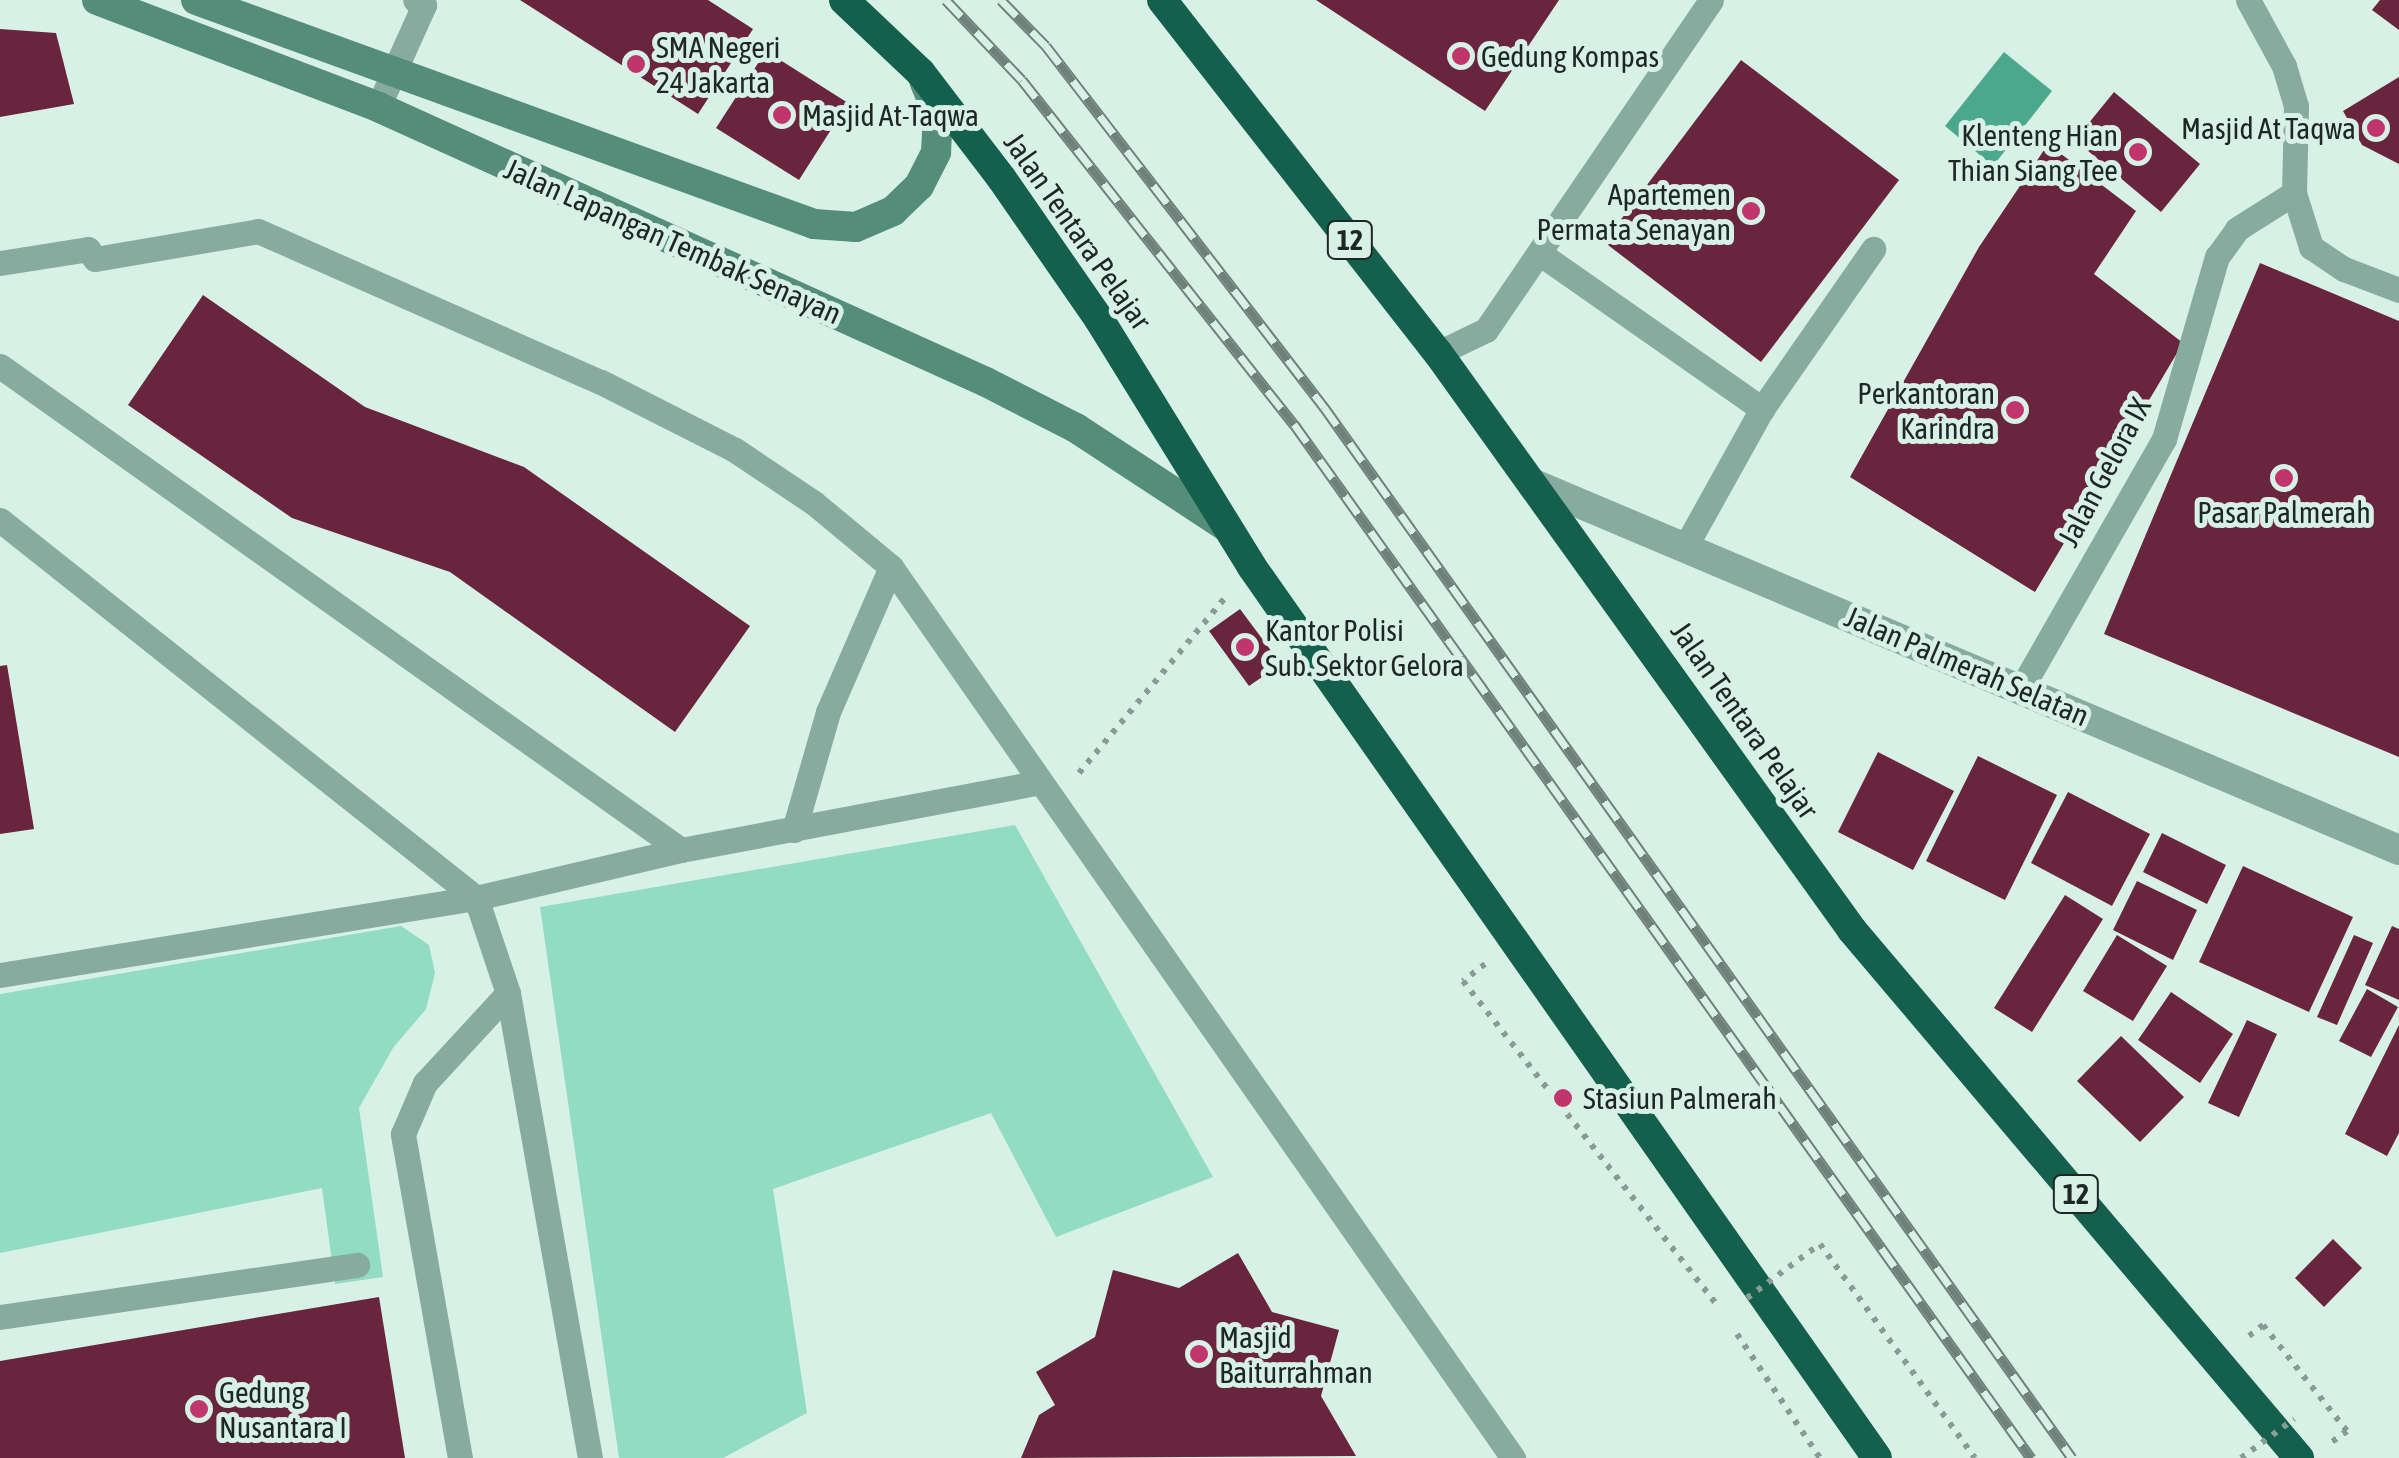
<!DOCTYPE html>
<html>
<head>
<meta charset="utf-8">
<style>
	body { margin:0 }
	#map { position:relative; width:2399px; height:1458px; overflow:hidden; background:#d8f1e7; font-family:"Asap Condensed",sans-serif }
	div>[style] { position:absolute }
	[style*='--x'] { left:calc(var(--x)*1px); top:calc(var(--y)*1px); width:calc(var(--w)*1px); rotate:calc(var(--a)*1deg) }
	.green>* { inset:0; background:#92dcc3 }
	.water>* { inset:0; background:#4ba88c }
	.building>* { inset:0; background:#68253d }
	.path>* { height:6px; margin-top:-3px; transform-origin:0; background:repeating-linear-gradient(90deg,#889b94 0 5px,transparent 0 13px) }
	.lane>* { height:25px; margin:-12.5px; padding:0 12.5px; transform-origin:12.5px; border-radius:12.5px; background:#87ac9f }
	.street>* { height:30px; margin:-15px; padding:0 15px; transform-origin:15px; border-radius:15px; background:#87ac9f }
	.secondary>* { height:30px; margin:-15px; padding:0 15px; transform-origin:15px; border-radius:15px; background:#548d7a }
	.highway>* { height:30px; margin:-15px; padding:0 15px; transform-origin:15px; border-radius:15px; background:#14604d }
	.rail>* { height:11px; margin-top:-5.5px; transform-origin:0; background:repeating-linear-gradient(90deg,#d8f1e7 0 22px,#70807a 0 44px); box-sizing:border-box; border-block:2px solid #70807a }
	.path-bridge>* { height:6px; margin-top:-3px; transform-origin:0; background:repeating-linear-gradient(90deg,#889b94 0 5px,transparent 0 13px) }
	.dots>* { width:28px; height:28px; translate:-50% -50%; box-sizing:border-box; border:5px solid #d8f1e7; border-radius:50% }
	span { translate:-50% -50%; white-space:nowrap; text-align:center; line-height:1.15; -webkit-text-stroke:10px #d8f1e7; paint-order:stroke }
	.shield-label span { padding:2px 8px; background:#d8f1e7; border:2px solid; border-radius:8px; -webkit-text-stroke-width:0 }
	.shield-label { font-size:28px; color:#1e2724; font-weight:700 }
	.poi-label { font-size:30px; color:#1e2724 }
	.left { translate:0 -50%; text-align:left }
	.right { translate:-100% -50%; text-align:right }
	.street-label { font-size:30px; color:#1e2724 }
</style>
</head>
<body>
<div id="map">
	<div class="green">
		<i style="clip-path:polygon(1015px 825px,1213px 1177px,1056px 1237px,991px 1113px,773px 1189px,807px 1413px,723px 1458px,619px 1458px,540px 907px)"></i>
		<i style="clip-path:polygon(401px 926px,429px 945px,435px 973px,426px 1009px,393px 1048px,359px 1108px,383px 1277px,335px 1284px,322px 1188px,0 1253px,0 994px)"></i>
	</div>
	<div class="water">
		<i style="clip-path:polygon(2004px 52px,2052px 91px,1993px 166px,1945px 126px)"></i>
	</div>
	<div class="building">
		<i style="clip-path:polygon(520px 0,708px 0,753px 29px,698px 114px)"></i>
		<i style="clip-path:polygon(1316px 0,1559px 0,1485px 111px)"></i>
		<i style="clip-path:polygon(2380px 0,2399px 0,2399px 30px,2372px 10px)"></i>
		<i style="clip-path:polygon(0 29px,56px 33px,74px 104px,0 117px)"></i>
		<i style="clip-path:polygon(766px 51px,848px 103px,799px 180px,716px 128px)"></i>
		<i style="clip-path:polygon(1741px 60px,1899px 180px,1761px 362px,1604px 242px)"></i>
		<i style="clip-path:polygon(2399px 77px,2399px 164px,2362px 145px,2343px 111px)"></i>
		<i style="clip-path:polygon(2114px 92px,2200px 164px,2161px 212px,2075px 140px)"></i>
		<i style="clip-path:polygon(2048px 144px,2136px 211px,2094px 274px,2183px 343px,2035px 592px,1850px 477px,1979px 247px)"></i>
		<i style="clip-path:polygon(2260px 263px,2399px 321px,2399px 757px,2104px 634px)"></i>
		<i style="clip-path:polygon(203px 295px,365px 407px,524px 467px,750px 626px,675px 732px,450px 572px,292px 518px,128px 405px)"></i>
		<i style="clip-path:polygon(1240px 609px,1281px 664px,1249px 686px,1209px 631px)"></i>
		<i style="clip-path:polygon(7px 665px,34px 829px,0 834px,0 666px)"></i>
		<i style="clip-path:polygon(1878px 752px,1954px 791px,1913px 870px,1838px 832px)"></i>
		<i style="clip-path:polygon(1978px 756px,2057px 795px,2005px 900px,1926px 861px)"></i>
		<i style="clip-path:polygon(2068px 792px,2150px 834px,2112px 906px,2031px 863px)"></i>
		<i style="clip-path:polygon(2162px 833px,2226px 865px,2207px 904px,2143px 872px)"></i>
		<i style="clip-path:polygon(2243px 866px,2353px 917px,2309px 1012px,2199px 962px)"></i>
		<i style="clip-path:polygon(2137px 881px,2197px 910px,2173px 960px,2113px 930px)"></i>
		<i style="clip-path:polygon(2065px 895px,2103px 919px,2032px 1032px,1994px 1008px)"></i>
		<i style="clip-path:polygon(2392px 926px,2399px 929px,2399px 1000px,2365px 985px)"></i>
		<i style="clip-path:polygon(2117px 935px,2167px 966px,2133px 1021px,2083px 991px)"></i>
		<i style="clip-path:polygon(2354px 935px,2373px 943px,2337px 1025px,2317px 1017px)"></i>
		<i style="clip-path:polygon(2367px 989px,2398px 1007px,2371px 1057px,2339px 1041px)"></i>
		<i style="clip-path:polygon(2171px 992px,2233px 1034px,2200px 1083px,2138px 1040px)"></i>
		<i style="clip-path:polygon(2247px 1020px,2277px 1034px,2239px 1117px,2208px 1103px)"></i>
		<i style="clip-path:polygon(2399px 1025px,2399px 1133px,2387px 1156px,2345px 1134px)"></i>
		<i style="clip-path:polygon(2121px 1036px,2184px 1097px,2140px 1142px,2077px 1081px)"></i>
		<i style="clip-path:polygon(2333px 1239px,2362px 1268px,2324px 1307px,2295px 1278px)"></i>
		<i style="clip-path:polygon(1238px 1253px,1272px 1312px,1339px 1330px,1321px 1396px,1356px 1456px,1021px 1458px,1039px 1415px,1055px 1405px,1036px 1372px,1095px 1337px,1113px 1270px,1179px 1288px)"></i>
		<i style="clip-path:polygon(379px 1297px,405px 1458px,0 1458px,0 1361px)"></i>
	</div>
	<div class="path">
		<i style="--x:1079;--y:773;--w:233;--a:-50.2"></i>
		<i style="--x:1485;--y:964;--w:28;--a:142"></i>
		<i style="--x:1463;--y:981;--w:415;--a:51.9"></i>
		<i style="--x:1737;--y:1334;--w:149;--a:56.2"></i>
		<i style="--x:2249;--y:1336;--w:18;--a:-38"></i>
		<i style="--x:2263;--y:1325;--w:135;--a:51.6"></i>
		<i style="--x:2347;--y:1431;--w:19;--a:144"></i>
	</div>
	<div class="lane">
		<i style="--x:2248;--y:0;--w:75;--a:61.4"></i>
		<i style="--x:2284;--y:66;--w:42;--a:73.3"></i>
		<i style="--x:2296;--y:106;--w:87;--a:91.3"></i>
		<i style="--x:2294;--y:193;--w:57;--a:72.5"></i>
		<i style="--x:2311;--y:247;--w:40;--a:34"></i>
		<i style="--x:2344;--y:269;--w:59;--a:20.9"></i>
		<i style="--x:378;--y:107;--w:112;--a:-65.7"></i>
		<i style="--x:424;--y:5;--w:10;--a:-151"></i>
		<i style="--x:1542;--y:255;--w:269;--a:35"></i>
		<i style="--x:0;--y:263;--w:89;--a:-9"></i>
		<i style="--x:88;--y:249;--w:12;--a:55"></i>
		<i style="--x:95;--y:259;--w:165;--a:-9.7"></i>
		<i style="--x:258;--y:231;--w:375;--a:23.8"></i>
		<i style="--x:601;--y:382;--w:150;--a:26.9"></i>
		<i style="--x:735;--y:450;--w:95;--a:33.9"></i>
		<i style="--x:814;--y:503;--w:100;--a:39.7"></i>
		<i style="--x:891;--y:567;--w:1087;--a:55.08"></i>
		<i style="--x:1438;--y:353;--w:53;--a:-25.6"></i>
		<i style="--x:1486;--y:330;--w:399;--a:-55.7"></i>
		<i style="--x:0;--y:366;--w:835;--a:35.4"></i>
		<i style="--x:0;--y:520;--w:608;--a:38.45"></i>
		<i style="--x:476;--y:898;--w:100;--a:71.4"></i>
		<i style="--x:508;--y:993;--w:472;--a:80"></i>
		<i style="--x:1684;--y:549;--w:160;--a:-60.9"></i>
		<i style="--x:1762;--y:409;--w:195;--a:-55.2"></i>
		<i style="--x:2022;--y:687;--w:286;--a:-60.2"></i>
		<i style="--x:2164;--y:439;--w:190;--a:-73.8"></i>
		<i style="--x:2217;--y:257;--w:34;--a:-54"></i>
		<i style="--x:2237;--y:229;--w:67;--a:-32.3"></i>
		<i style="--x:794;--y:830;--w:123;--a:-73.9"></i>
		<i style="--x:828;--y:712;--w:158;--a:-66.5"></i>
		<i style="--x:0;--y:975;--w:482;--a:-9.2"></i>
		<i style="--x:476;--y:898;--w:211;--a:-13.2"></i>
		<i style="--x:681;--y:850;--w:365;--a:-10.7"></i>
		<i style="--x:0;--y:1317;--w:361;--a:-8.3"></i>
		<i style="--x:460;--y:1458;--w:329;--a:-100"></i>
		<i style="--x:403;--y:1134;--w:56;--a:-66.7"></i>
		<i style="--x:425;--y:1083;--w:122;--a:-47.3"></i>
	</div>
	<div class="street">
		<i style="--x:1534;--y:484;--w:939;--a:22.93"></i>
	</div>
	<div class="secondary">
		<i style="--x:97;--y:0;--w:301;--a:20.8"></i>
		<i style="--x:378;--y:107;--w:667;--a:24.34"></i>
		<i style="--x:986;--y:382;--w:101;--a:27.1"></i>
		<i style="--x:1076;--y:428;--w:181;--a:33.3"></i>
		<i style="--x:196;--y:0;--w:657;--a:19.92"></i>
		<i style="--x:814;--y:224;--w:42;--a:4.1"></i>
		<i style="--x:856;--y:227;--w:40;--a:-23.4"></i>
		<i style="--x:893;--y:211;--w:36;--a:-44"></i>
		<i style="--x:919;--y:186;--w:38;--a:-63"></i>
		<i style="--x:936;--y:152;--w:37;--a:-87"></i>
		<i style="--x:938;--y:115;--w:37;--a:-112"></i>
	</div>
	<div class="highway">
		<i style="--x:844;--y:0;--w:106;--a:43.5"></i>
		<i style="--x:921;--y:73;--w:133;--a:52.6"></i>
		<i style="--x:1002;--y:179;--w:170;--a:55.3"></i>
		<i style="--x:1099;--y:319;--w:291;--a:58.3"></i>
		<i style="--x:1252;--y:567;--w:1088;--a:54.95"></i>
		<i style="--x:1162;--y:0;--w:448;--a:52"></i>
		<i style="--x:1438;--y:353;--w:710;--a:54.34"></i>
		<i style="--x:1852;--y:930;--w:692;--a:49.75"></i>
	</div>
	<div class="rail">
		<i style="--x:946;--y:0;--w:110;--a:46.5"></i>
		<i style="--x:1022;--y:80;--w:439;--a:51.7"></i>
		<i style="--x:1294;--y:424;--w:1270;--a:54.52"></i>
		<i style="--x:1001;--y:0;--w:64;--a:45.6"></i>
		<i style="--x:1046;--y:46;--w:456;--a:52.4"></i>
		<i style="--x:1324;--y:407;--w:1290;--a:54.56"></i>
	</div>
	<div class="path-bridge">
		<i style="--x:1747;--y:1298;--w:91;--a:-36.5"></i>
		<i style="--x:1820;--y:1244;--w:264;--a:54.1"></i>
		<i style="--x:2241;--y:1458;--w:66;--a:-36.3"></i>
	</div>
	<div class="dots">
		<i style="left:1461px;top:56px;background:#bf356c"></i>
		<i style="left:636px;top:64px;background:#bf356c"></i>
		<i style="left:782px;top:115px;background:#bf356c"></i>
		<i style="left:2376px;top:128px;background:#bf356c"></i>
		<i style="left:2138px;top:152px;background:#bf356c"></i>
		<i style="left:1751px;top:211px;background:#bf356c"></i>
		<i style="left:2015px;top:410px;background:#bf356c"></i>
		<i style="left:2284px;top:478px;background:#bf356c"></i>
		<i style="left:1245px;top:647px;background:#bf356c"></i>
		<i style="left:1563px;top:1098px;background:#bf356c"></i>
		<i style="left:1199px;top:1354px;background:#bf356c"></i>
		<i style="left:199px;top:1409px;background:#bf356c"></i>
	</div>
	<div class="shield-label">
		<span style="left:1350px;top:240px">12</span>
		<span style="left:2076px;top:1194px">12</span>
	</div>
	<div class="poi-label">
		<span class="left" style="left:656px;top:64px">SMA Negeri<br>24 Jakarta</span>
		<span class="left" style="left:1481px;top:56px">Gedung Kompas</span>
		<span class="left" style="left:802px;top:115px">Masjid At-Taqwa</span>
		<span class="right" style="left:2356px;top:128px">Masjid At Taqwa</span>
		<span class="right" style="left:2118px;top:152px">Klenteng Hian<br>Thian Siang Tee</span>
		<span class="right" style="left:1731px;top:211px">Apartemen<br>Permata Senayan</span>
		<span class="right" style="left:1995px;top:410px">Perkantoran<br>Karindra</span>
		<span style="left:2284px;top:512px">Pasar Palmerah</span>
		<span class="left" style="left:1265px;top:647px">Kantor Polisi<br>Sub. Sektor Gelora</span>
		<span class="left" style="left:1583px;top:1098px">Stasiun Palmerah</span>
		<span class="left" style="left:1219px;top:1354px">Masjid<br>Baiturrahman</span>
		<span class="left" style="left:219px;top:1409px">Gedung<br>Nusantara I</span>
	</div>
	<div class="street-label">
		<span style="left:1078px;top:231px;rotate:55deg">Jalan Tentara Pelajar</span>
		<span style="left:673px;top:241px;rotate:24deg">Jalan Lapangan Tembak Senayan</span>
		<span style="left:2104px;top:472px;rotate:-62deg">Jalan Gelora IX</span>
		<span style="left:1967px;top:666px;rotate:23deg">Jalan Palmerah Selatan</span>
		<span style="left:1745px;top:720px;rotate:55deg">Jalan Tentara Pelajar</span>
	</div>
</div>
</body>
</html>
